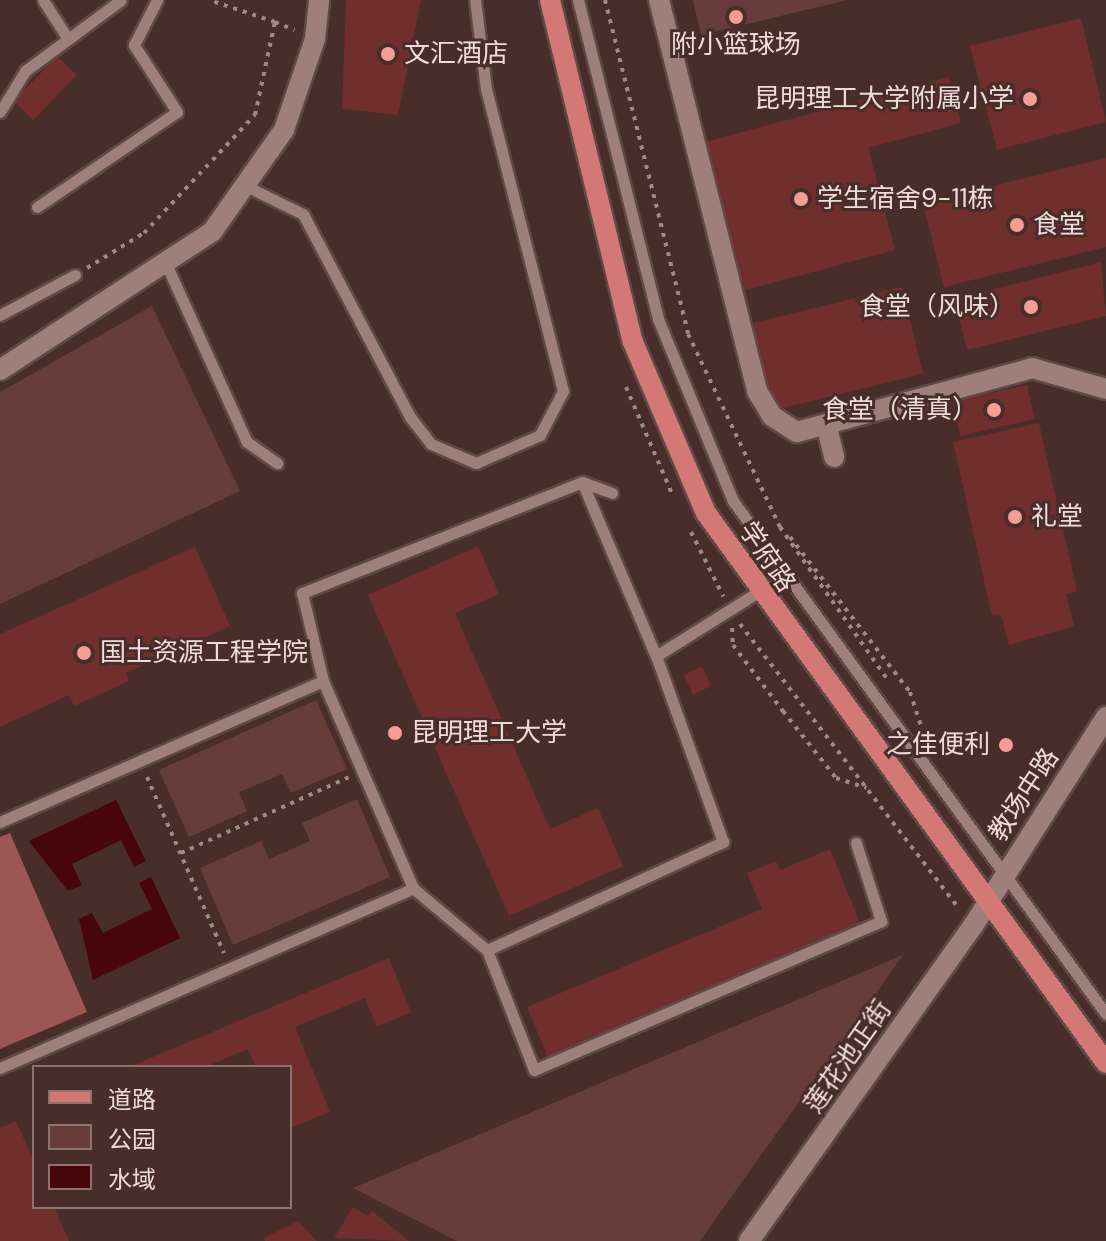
<!DOCTYPE html>
<html>
<head>
<meta charset="utf-8">
<style>
	body { margin:0 }
	#map { position:relative; width:1106px; height:1241px; overflow:hidden; background:#482d2b; font-family:"DM Sans","Noto Sans SC",sans-serif }
	div>[style] { position:absolute }
	[style*='--x'] { left:calc(var(--x)*1px); top:calc(var(--y)*1px); width:calc(var(--w)*1px); rotate:calc(var(--a)*1deg) }
	.green>* { inset:0; background:#663d3b }
	.forest>* { inset:0; background:#9c5653 }
	.water>* { inset:0; background:#46060b }
	.building>* { inset:0; background:#702f2d }
	.path>* { height:4px; margin-top:-2px; transform-origin:0; background:repeating-linear-gradient(90deg,#a08a88 0 4px,transparent 0 10px) }
	.roads { filter:drop-shadow(2px 0 #5f4947) drop-shadow(-2px 0 #5f4947) drop-shadow(0 2px #5f4947) drop-shadow(0 -2px #5f4947) }
	.lane>* { height:11px; margin:-5.5px; padding:0 5.5px; transform-origin:5.5px; border-radius:5.5px; background:#9f7f7c }
	.street>* { height:20px; margin:-10px; padding:0 10px; transform-origin:10px; border-radius:10px; background:#9f7f7c }
	.secondary>* { height:20px; margin:-10px; padding:0 10px; transform-origin:10px; border-radius:10px; background:#9f7f7c }
	.primary>* { height:20px; margin:-10px; padding:0 10px; transform-origin:10px; border-radius:10px; background:#d47875 }
	.path-bridge>* { height:4px; margin-top:-2px; transform-origin:0; background:repeating-linear-gradient(90deg,#a08a88 0 4px,transparent 0 10px) }
	.dots>* { width:22px; height:22px; translate:-50% -50%; box-sizing:border-box; border:4px solid #482d2b; border-radius:50% }
	span { translate:-50% -50%; white-space:nowrap; text-align:center; line-height:1.15; -webkit-text-stroke:6px #482d2b; paint-order:stroke }
	.poi-label { font-size:26px; color:#eedcda }
	.left { translate:0 -50%; text-align:left }
	.right { translate:-100% -50%; text-align:right }
	.street-label { font-size:26px; color:#eedcda }
	.legend { position:absolute; left:32px; top:1065px; width:260px; height:144px; box-sizing:border-box; background:#482d2b; border:2px solid #8a7371; margin:0; padding:10px 14px; list-style:none; font-size:24px; color:#eedcda }
	.legend li { display:flex; align-items:center; gap:16px; height:40px }
	.legend b { width:40px; border:2px solid #8a7371 }
</style>
</head>
<body>
<div id="map">
	<div class="green">
		<i style="clip-path:polygon(693px 0,847px 0,701px 35px)"></i>
		<i style="clip-path:polygon(152px 306px,240px 491px,0 604px,0 392px)"></i>
		<i style="clip-path:polygon(316px 700px,347px 769px,291px 793px,282px 774px,239px 792px,247px 811px,189px 837px,159px 770px)"></i>
		<i style="clip-path:polygon(357px 799px,390px 877px,233px 945px,200px 868px,261px 841px,269px 859px,310px 841px,302px 823px)"></i>
		<i style="clip-path:polygon(903px 955px,700px 1241px,457px 1241px,353px 1188px)"></i>
	</div>
	<div class="forest">
		<i style="clip-path:polygon(10px 833px,87px 1012px,0 1049px,0 837px)"></i>
	</div>
	<div class="water">
		<i style="clip-path:polygon(116px 800px,146px 861px,134px 867px,121px 840px,72px 864px,82px 885px,68px 891px,29px 841px)"></i>
		<i style="clip-path:polygon(151px 877px,180px 938px,93px 980px,79px 919px,92px 913px,103px 933px,152px 909px,139px 883px)"></i>
	</div>
	<div class="building">
		<i style="clip-path:polygon(346px 0,421px 0,398px 115px,342px 109px)"></i>
		<i style="clip-path:polygon(1081px 18px,1106px 122px,997px 150px,970px 46px)"></i>
		<i style="clip-path:polygon(57px 56px,77px 75px,33px 120px,14px 101px)"></i>
		<i style="clip-path:polygon(949px 77px,961px 123px,868px 148px,895px 250px,745px 290px,705px 142px)"></i>
		<i style="clip-path:polygon(1106px 158px,1106px 247px,944px 287px,923px 203px)"></i>
		<i style="clip-path:polygon(1101px 262px,1106px 316px,967px 350px,954px 299px)"></i>
		<i style="clip-path:polygon(902px 287px,923px 374px,774px 410px,753px 323px)"></i>
		<i style="clip-path:polygon(1027px 385px,1035px 419px,960px 436px,953px 401px)"></i>
		<i style="clip-path:polygon(1039px 423px,1077px 591px,1066px 594px,1074px 626px,1009px 645px,1001px 615px,992px 616px,953px 442px)"></i>
		<i style="clip-path:polygon(478px 546px,499px 594px,455px 613px,550px 829px,598px 808px,623px 866px,509px 916px,368px 595px)"></i>
		<i style="clip-path:polygon(195px 547px,230px 626px,126px 673px,129px 681px,74px 706px,69px 695px,0 727px,0 634px)"></i>
		<i style="clip-path:polygon(702px 666px,711px 686px,693px 695px,684px 675px)"></i>
		<i style="clip-path:polygon(830px 849px,865px 935px,551px 1065px,527px 1007px,762px 909px,747px 873px,776px 861px,780px 870px)"></i>
		<i style="clip-path:polygon(389px 958px,411px 1012px,377px 1027px,365px 998px,295px 1027px,330px 1112px,290px 1128px,290px 1067px,256px 1067px,248px 1049px,205px 1067px,129px 1067px)"></i>
		<i style="clip-path:polygon(16px 1121px,34px 1161px,34px 1207px,54px 1207px,69px 1241px,0 1241px,0 1128px)"></i>
		<i style="clip-path:polygon(353px 1207px,368px 1216px,372px 1211px,409px 1241px,334px 1238px)"></i>
		<i style="clip-path:polygon(298px 1221px,317px 1241px,265px 1241px,264px 1238px)"></i>
	</div>
	<div class="path">
		<i style="--x:605;--y:0;--w:344;--a:76"></i>
		<i style="--x:688;--y:334;--w:214;--a:64.5"></i>
		<i style="--x:780;--y:527;--w:187;--a:54.8"></i>
		<i style="--x:275;--y:22;--w:21;--a:23"></i>
		<i style="--x:87;--y:268;--w:67;--a:-31.6"></i>
		<i style="--x:144;--y:233;--w:162;--a:-46.8"></i>
		<i style="--x:255;--y:115;--w:95;--a:-77.9"></i>
		<i style="--x:275;--y:22;--w:70;--a:-161.6"></i>
		<i style="--x:626;--y:387;--w:119;--a:66.7"></i>
		<i style="--x:691;--y:532;--w:72;--a:63.4"></i>
		<i style="--x:790;--y:537;--w:196;--a:52.3"></i>
		<i style="--x:910;--y:692;--w:39;--a:72"></i>
		<i style="--x:740;--y:624;--w:359;--a:52.4"></i>
		<i style="--x:732;--y:628;--w:17;--a:87"></i>
		<i style="--x:783;--y:711;--w:85;--a:51.7"></i>
		<i style="--x:836;--y:778;--w:32;--a:18"></i>
		<i style="--x:147;--y:777;--w:192;--a:66.4"></i>
		<i style="--x:181;--y:853;--w:184;--a:-24.3"></i>
	</div>
	<div class="roads">
		<div class="lane">
			<i style="--x:43;--y:0;--w:43;--a:57.4"></i>
			<i style="--x:578;--y:0;--w:329;--a:75.9"></i>
			<i style="--x:658;--y:319;--w:197;--a:67.6"></i>
			<i style="--x:733;--y:501;--w:634;--a:53.98"></i>
			<i style="--x:0;--y:112;--w:48;--a:-58.6"></i>
			<i style="--x:25;--y:71;--w:119;--a:-36.5"></i>
			<i style="--x:244;--y:185;--w:66;--a:26.2"></i>
			<i style="--x:303;--y:214;--w:229;--a:62.2"></i>
			<i style="--x:410;--y:417;--w:34;--a:52"></i>
			<i style="--x:431;--y:444;--w:49;--a:22.9"></i>
			<i style="--x:476;--y:463;--w:70;--a:-23.6"></i>
			<i style="--x:540;--y:435;--w:50;--a:-62.4"></i>
			<i style="--x:563;--y:391;--w:312;--a:-104.3"></i>
			<i style="--x:486;--y:89;--w:90;--a:-97"></i>
			<i style="--x:37;--y:207;--w:169;--a:-34.2"></i>
			<i style="--x:177;--y:112;--w:80;--a:-122.7"></i>
			<i style="--x:134;--y:45;--w:51;--a:-62.9"></i>
			<i style="--x:167;--y:266;--w:193;--a:65.6"></i>
			<i style="--x:247;--y:442;--w:37;--a:35"></i>
			<i style="--x:0;--y:315;--w:85;--a:-28.1"></i>
			<i style="--x:582;--y:482;--w:32;--a:20"></i>
			<i style="--x:0;--y:822;--w:352;--a:-23.6"></i>
			<i style="--x:413;--y:888;--w:97;--a:40"></i>
			<i style="--x:487;--y:950;--w:260;--a:-24.6"></i>
			<i style="--x:723;--y:842;--w:198;--a:-109.8"></i>
			<i style="--x:656;--y:656;--w:120;--a:-32.1"></i>
			<i style="--x:487;--y:950;--w:129;--a:68.6"></i>
			<i style="--x:534;--y:1070;--w:378;--a:-23.2"></i>
			<i style="--x:881;--y:921;--w:82;--a:-107.8"></i>
			<i style="--x:0;--y:1068;--w:451;--a:-23.5"></i>
			<i style="--x:413;--y:888;--w:226;--a:-113.5"></i>
			<i style="--x:323;--y:681;--w:90;--a:-103.4"></i>
			<i style="--x:302;--y:593;--w:301;--a:-21.6"></i>
			<i style="--x:582;--y:482;--w:189;--a:67"></i>
		</div>
		<div class="street">
			<i style="--x:659;--y:0;--w:403;--a:75.9"></i>
			<i style="--x:757;--y:391;--w:29;--a:59"></i>
			<i style="--x:772;--y:416;--w:30;--a:33"></i>
			<i style="--x:797;--y:432;--w:244;--a:-15.2"></i>
			<i style="--x:1032;--y:368;--w:77;--a:15.8"></i>
			<i style="--x:0;--y:370;--w:253;--a:-33.1"></i>
			<i style="--x:212;--y:232;--w:125;--a:-54.8"></i>
			<i style="--x:284;--y:130;--w:96;--a:-71.2"></i>
			<i style="--x:315;--y:39;--w:39;--a:-84"></i>
			<i style="--x:826;--y:424;--w:34;--a:76"></i>
		</div>
		<div class="secondary">
			<i style="--x:749;--y:1241;--w:387;--a:-54.6"></i>
			<i style="--x:973;--y:926;--w:248;--a:-57.5"></i>
		</div>
		<div class="primary">
			<i style="--x:550;--y:0;--w:352;--a:76.4"></i>
			<i style="--x:633;--y:342;--w:186;--a:66.9"></i>
			<i style="--x:706;--y:513;--w:680;--a:53.97"></i>
		</div>
	</div>
	<div class="path-bridge">
		<i style="--x:733;--y:645;--w:83;--a:52.9"></i>
	</div>
	<div class="dots">
		<i style="left:736px;top:17px;background:#f59c96"></i>
		<i style="left:388px;top:54px;background:#f59c96"></i>
		<i style="left:1030px;top:99px;background:#f59c96"></i>
		<i style="left:801px;top:199px;background:#f59c96"></i>
		<i style="left:1017px;top:225px;background:#f59c96"></i>
		<i style="left:1031px;top:307px;background:#f59c96"></i>
		<i style="left:994px;top:410px;background:#f59c96"></i>
		<i style="left:1015px;top:517px;background:#f59c96"></i>
		<i style="left:84px;top:653px;background:#f59c96"></i>
		<i style="left:395px;top:733px;background:#f59c96"></i>
		<i style="left:1006px;top:745px;background:#f59c96"></i>
	</div>
	<div class="poi-label">
		<span style="left:736px;top:45px">附小篮球场</span>
		<span class="left" style="left:404px;top:54px">文汇酒店</span>
		<span class="right" style="left:1014px;top:99px">昆明理工大学附属小学</span>
		<span class="left" style="left:817px;top:199px">学生宿舍9-11栋</span>
		<span class="left" style="left:1033px;top:225px">食堂</span>
		<span class="right" style="left:1015px;top:307px">食堂（风味）</span>
		<span class="right" style="left:978px;top:410px">食堂（清真）</span>
		<span class="left" style="left:1031px;top:517px">礼堂</span>
		<span class="left" style="left:100px;top:653px">国土资源工程学院</span>
		<span class="left" style="left:411px;top:733px">昆明理工大学</span>
		<span class="right" style="left:990px;top:745px">之佳便利</span>
	</div>
	<div class="street-label">
		<span style="left:767px;top:557px;rotate:56deg">学府路</span>
		<span style="left:1024px;top:795px;rotate:-57deg">教场中路</span>
		<span style="left:848px;top:1057px;rotate:-55deg">莲花池正街</span>
	</div>
	<ul class="legend">
	<li><b style="height:10px;background:#d47875"></b>道路</li>
	<li><b style="height:22px;background:#663d3b"></b>公园</li>
	<li><b style="height:22px;background:#46060b"></b>水域</li>
	</ul>
</div>
</body>
</html>
